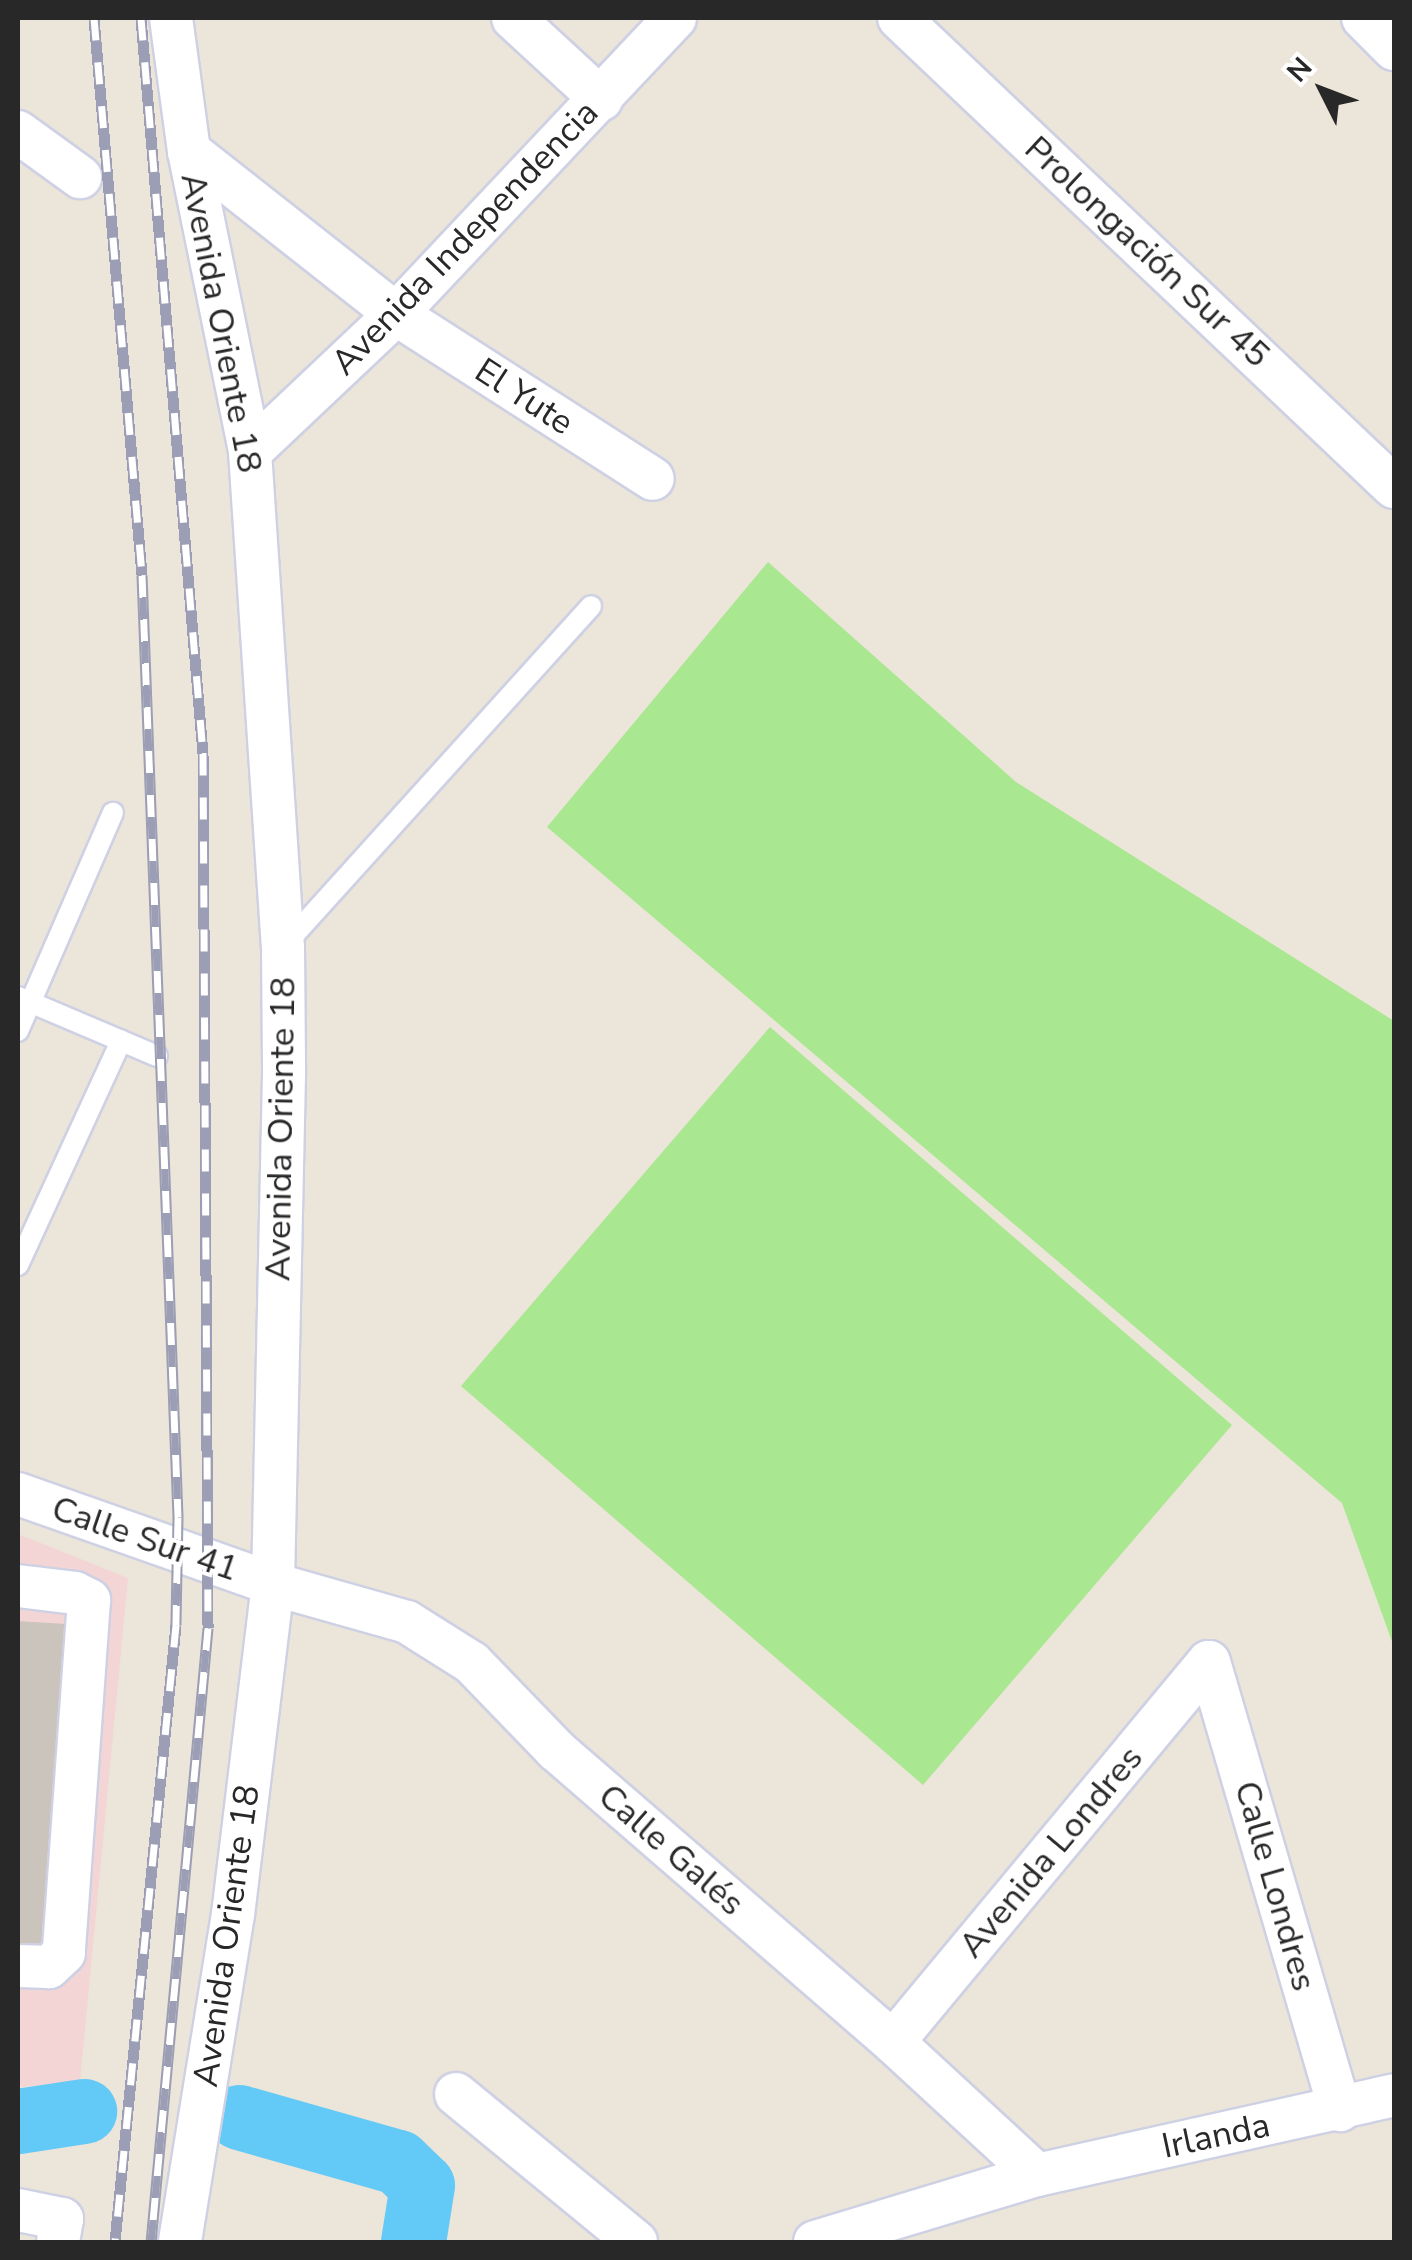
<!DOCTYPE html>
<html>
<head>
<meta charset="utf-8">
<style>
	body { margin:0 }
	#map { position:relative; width:1412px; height:2260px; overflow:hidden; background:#ece5d9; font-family:"Nunito Sans",sans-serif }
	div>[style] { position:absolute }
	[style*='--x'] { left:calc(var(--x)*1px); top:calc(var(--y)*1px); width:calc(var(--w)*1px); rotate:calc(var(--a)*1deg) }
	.medical>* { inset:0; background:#f4d5d5 }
	.green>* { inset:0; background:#aae791 }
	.river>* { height:65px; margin:-32.5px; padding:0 32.5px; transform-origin:32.5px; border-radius:32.5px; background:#63c9f7 }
	.building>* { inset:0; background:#cac4bc }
	.roads { filter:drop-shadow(2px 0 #ced1e3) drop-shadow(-2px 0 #ced1e3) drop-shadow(0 2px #ced1e3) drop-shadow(0 -2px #ced1e3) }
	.service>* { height:20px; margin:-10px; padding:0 10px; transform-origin:10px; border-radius:10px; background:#fff }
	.minor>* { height:42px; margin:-21px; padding:0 21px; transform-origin:21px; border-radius:21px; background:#fff }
	.rail>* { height:11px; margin-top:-5.5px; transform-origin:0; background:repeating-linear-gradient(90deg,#fff 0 22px,#9b9eb4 0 44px); box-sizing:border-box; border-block:2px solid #9b9eb4 }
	span { translate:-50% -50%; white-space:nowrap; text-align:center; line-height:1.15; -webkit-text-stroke:8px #fff; paint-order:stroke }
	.street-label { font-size:35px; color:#282828 }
	.frame { position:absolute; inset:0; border:20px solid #282828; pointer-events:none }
	.north { position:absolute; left:1272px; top:40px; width:100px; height:100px; -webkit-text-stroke:8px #fff; paint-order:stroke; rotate:312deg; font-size:28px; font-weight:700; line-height:40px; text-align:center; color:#282828 }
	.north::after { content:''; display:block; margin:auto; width:35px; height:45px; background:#282828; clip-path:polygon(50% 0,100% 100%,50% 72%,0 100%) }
</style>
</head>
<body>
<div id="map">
	<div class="medical">
		<i style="clip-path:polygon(18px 1534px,128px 1578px,80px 2082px,18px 2087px)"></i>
	</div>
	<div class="green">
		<i style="clip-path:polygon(768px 562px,1016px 782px,1394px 1021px,1394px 1647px,1342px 1503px,547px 827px)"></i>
		<i style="clip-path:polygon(770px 1027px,1232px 1425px,923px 1785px,461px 1386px)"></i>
	</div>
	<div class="river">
		<i style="--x:239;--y:2117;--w:165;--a:15.8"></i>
		<i style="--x:398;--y:2162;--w:33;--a:44"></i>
		<i style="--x:422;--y:2185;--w:58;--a:99"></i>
		<i style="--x:18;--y:2121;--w:67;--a:-8.6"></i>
	</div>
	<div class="building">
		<i style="clip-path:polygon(18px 1621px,66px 1624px,44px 1952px,18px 1951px)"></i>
	</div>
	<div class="roads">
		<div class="service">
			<i style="--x:284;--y:946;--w:458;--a:-47.9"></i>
			<i style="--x:18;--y:997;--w:151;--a:23"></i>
			<i style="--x:18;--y:1031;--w:238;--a:-66.5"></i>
			<i style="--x:18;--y:1265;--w:247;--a:-65.3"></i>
		</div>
		<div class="minor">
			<i style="--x:171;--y:18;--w:134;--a:82.3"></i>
			<i style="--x:189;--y:151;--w:307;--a:78.5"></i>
			<i style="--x:250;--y:452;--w:497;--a:86.2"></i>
			<i style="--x:283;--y:948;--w:127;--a:89.5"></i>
			<i style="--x:284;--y:1075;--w:509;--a:91.24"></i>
			<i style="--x:273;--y:1584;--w:332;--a:96.9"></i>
			<i style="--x:233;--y:1914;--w:332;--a:99.2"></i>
			<i style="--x:513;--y:18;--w:120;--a:42.6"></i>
			<i style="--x:899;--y:18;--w:682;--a:43.46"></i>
			<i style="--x:1363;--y:18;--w:44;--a:45"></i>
			<i style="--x:18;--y:132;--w:77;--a:36"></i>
			<i style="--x:189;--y:151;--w:263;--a:38.2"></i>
			<i style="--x:396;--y:314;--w:305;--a:32.7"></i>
			<i style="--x:250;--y:452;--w:201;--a:-43.4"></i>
			<i style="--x:396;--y:314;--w:407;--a:-46.7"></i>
			<i style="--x:18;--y:1494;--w:270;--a:19.4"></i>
			<i style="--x:273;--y:1584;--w:139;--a:15.8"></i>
			<i style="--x:407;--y:1622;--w:77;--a:32.2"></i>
			<i style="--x:472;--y:1663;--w:121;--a:46"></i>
			<i style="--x:556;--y:1750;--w:446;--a:40.9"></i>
			<i style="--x:893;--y:2042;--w:196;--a:42.7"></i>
			<i style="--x:18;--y:1586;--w:57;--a:7"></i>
			<i style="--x:75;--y:1593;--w:16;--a:27"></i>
			<i style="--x:89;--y:1600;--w:354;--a:94.1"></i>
			<i style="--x:64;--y:1953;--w:21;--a:137"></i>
			<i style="--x:49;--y:1967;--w:31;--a:-178"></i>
			<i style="--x:1209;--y:1662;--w:467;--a:73.7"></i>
			<i style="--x:893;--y:2042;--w:494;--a:-50.3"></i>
			<i style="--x:456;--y:2094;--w:233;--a:39.4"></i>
			<i style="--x:18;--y:2210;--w:45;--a:11.6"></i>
			<i style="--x:62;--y:2219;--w:23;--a:100"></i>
			<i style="--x:815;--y:2242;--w:232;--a:-16.8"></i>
			<i style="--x:1037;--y:2175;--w:366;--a:-12.6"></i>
		</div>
	</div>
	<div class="rail">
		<i style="--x:94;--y:18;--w:559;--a:85.07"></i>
		<i style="--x:142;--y:575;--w:943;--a:87.81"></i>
		<i style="--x:178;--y:1517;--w:108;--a:91.1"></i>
		<i style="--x:176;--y:1625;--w:620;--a:95.65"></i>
		<i style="--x:141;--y:18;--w:738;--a:85.18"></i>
		<i style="--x:203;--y:753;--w:875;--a:89.67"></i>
		<i style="--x:208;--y:1628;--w:617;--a:95.3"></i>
	</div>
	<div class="street-label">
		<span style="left:465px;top:238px;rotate:-46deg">Avenida Independencia</span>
		<span style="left:1147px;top:252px;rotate:43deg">Prolongación Sur 45</span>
		<span style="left:221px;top:323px;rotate:79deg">Avenida Oriente 18</span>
		<span style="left:524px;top:397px;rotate:33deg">El Yute</span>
		<span style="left:281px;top:1129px;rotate:-89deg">Avenida Oriente 18</span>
		<span style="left:145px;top:1539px;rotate:19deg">Calle Sur 41</span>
		<span style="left:671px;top:1850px;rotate:41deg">Calle Galés</span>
		<span style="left:1051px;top:1852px;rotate:-50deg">Avenida Londres</span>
		<span style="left:1275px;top:1886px;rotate:74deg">Calle Londres</span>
		<span style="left:227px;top:1936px;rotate:-82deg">Avenida Oriente 18</span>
		<span style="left:1216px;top:2136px;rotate:-12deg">Irlanda</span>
	</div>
	<div class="frame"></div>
	<div class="north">N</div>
</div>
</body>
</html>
